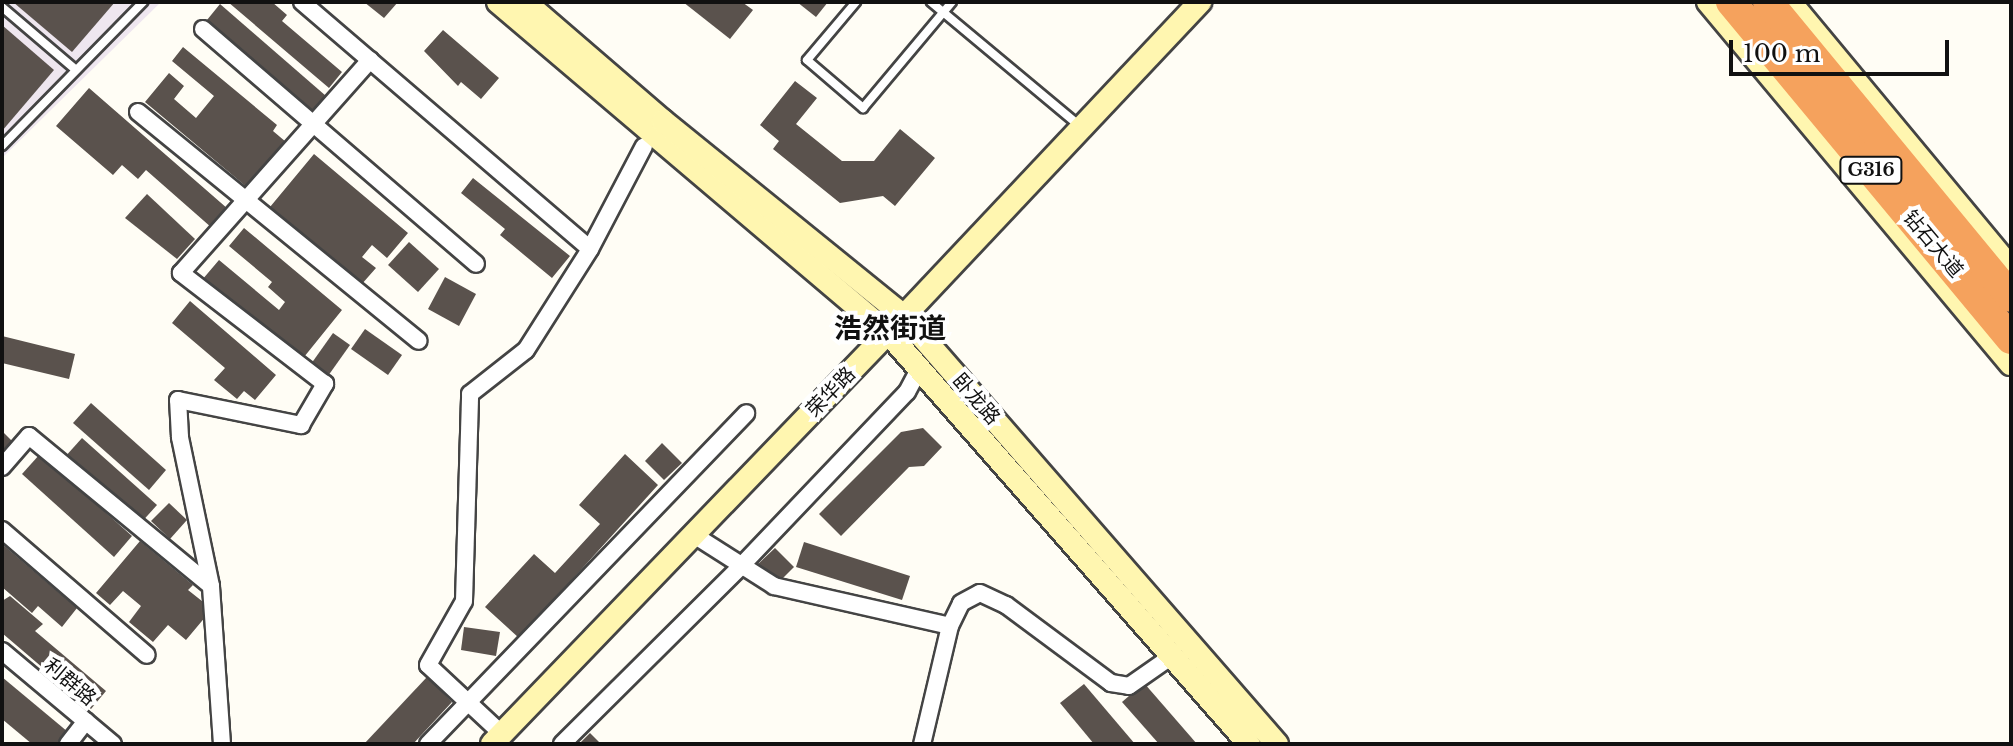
<!DOCTYPE html>
<html>
<head>
<meta charset="utf-8">
<style>
	body { margin:0 }
	#map { position:relative; width:2013px; height:746px; overflow:hidden; background:#fffdf5; font-family:"Libre Baskerville","Noto Sans SC",serif }
	div>[style] { position:absolute }
	[style*='--x'] { left:calc(var(--x)*1px); top:calc(var(--y)*1px); width:calc(var(--w)*1px); rotate:calc(var(--a)*1deg) }
	.industrial>* { inset:0; background:#eee6ef }
	.building>* { inset:0; background:#5a524d }
	.roads { filter:drop-shadow(2px 0 #444) drop-shadow(-2px 0 #444) drop-shadow(0 2px #444) drop-shadow(0 -2px #444) }
	.lane>* { height:8px; margin:-4px; padding:0 4px; transform-origin:4px; border-radius:4px; background:#fff }
	.street>* { height:16px; margin:-8px; padding:0 8px; transform-origin:8px; border-radius:8px; background:#fff }
	.secondary>* { height:22px; margin:-11px; padding:0 11px; transform-origin:11px; border-radius:11px; background:#fff6b0 }
	.highway>* { height:30px; margin:-15px; padding:0 15px; transform-origin:15px; border-radius:15px; background:#f5a25d }
	span { translate:-50% -50%; white-space:nowrap; text-align:center; line-height:1.15; -webkit-text-stroke:8px #fff; paint-order:stroke }
	.shield-label span { padding:2px 6px; background:#fff; border:2px solid; border-radius:6px; -webkit-text-stroke-width:0 }
	.shield-label { font-size:18px; color:#111; font-weight:700 }
	.street-label { font-size:20px; color:#111 }
	.district-label { font-size:28px; color:#111; font-weight:700 }
	.frame { position:absolute; inset:0; border:4px solid #111; pointer-events:none }
	.scale { position:absolute; left:1729px; top:40px; width:220px; height:36px; box-sizing:border-box; border:4px solid #111; border-top:0; padding-left:10px; font-size:24px; line-height:28px; white-space:nowrap; color:#111; -webkit-text-stroke:6px #fff; paint-order:stroke }
</style>
</head>
<body>
<div id="map">
	<div class="industrial">
		<i style="clip-path:polygon(2px 2px,161px 2px,2px 158px)"></i>
	</div>
	<div class="building">
		<i style="clip-path:polygon(13px 2px,115px 2px,72px 52px)"></i>
		<i style="clip-path:polygon(228px 2px,272px 2px,287px 15px,282px 21px,342px 72px,329px 88px)"></i>
		<i style="clip-path:polygon(364px 2px,398px 2px,384px 18px)"></i>
		<i style="clip-path:polygon(683px 2px,742px 2px,753px 10px,730px 39px)"></i>
		<i style="clip-path:polygon(797px 2px,828px 2px,816px 17px)"></i>
		<i style="clip-path:polygon(220px 4px,326px 96px,312px 112px,207px 20px)"></i>
		<i style="clip-path:polygon(2px 25px,54px 70px,2px 131px)"></i>
		<i style="clip-path:polygon(443px 30px,499px 78px,481px 99px,461px 82px,458px 86px,424px 51px)"></i>
		<i style="clip-path:polygon(183px 47px,277px 125px,273px 131px,286px 142px,248px 188px,145px 102px,169px 73px,184px 86px,174px 99px,196px 118px,214px 96px,172px 61px)"></i>
		<i style="clip-path:polygon(795px 81px,817px 98px,796px 124px,842px 161px,874px 161px,900px 129px,935px 158px,895px 206px,883px 196px,840px 203px,773px 149px,779px 141px,760px 125px)"></i>
		<i style="clip-path:polygon(89px 88px,228px 209px,212px 228px,146px 170px,138px 179px,122px 165px,113px 175px,56px 126px)"></i>
		<i style="clip-path:polygon(314px 154px,408px 233px,387px 258px,372px 245px,362px 257px,376px 268px,361px 285px,270px 207px)"></i>
		<i style="clip-path:polygon(473px 178px,570px 256px,552px 278px,500px 235px,505px 229px,461px 193px)"></i>
		<i style="clip-path:polygon(147px 194px,195px 239px,177px 259px,125px 218px)"></i>
		<i style="clip-path:polygon(244px 228px,342px 310px,300px 362px,202px 280px,219px 260px,279px 310px,285px 302px,268px 287px,272px 282px,229px 246px)"></i>
		<i style="clip-path:polygon(409px 242px,439px 269px,418px 292px,388px 265px)"></i>
		<i style="clip-path:polygon(445px 277px,476px 294px,459px 326px,428px 309px)"></i>
		<i style="clip-path:polygon(190px 301px,276px 375px,255px 400px,244px 391px,237px 399px,214px 380px,225px 368px,172px 323px)"></i>
		<i style="clip-path:polygon(365px 329px,402px 355px,388px 375px,351px 349px)"></i>
		<i style="clip-path:polygon(333px 333px,350px 345px,328px 376px,311px 364px)"></i>
		<i style="clip-path:polygon(2px 336px,75px 354px,69px 379px,2px 363px)"></i>
		<i style="clip-path:polygon(91px 403px,166px 470px,149px 490px,73px 423px)"></i>
		<i style="clip-path:polygon(923px 428px,942px 447px,924px 466px,909px 467px,841px 536px,819px 514px,901px 432px)"></i>
		<i style="clip-path:polygon(2px 431px,12px 441px,2px 452px)"></i>
		<i style="clip-path:polygon(82px 438px,157px 505px,139px 525px,64px 458px)"></i>
		<i style="clip-path:polygon(662px 443px,682px 463px,664px 480px,645px 461px)"></i>
		<i style="clip-path:polygon(40px 454px,132px 536px,114px 557px,22px 474px)"></i>
		<i style="clip-path:polygon(625px 454px,658px 485px,519px 638px,485px 607px,534px 554px,555px 573px,600px 524px,579px 505px)"></i>
		<i style="clip-path:polygon(169px 503px,187px 520px,170px 539px,151px 521px)"></i>
		<i style="clip-path:polygon(140px 541px,193px 585px,188px 590px,212px 609px,186px 640px,168px 625px,153px 642px,129px 622px,141px 606px,123px 591px,110px 605px,96px 593px)"></i>
		<i style="clip-path:polygon(804px 542px,910px 576px,902px 600px,796px 567px)"></i>
		<i style="clip-path:polygon(2px 544px,77px 608px,62px 627px,38px 606px,32px 613px,2px 587px)"></i>
		<i style="clip-path:polygon(775px 548px,794px 567px,776px 585px,757px 565px)"></i>
		<i style="clip-path:polygon(10px 596px,43px 624px,35px 631px,106px 691px,91px 709px,2px 633px,2px 601px)"></i>
		<i style="clip-path:polygon(464px 627px,500px 632px,496px 656px,461px 650px)"></i>
		<i style="clip-path:polygon(2px 677px,68px 732px,57px 744px,32px 744px,2px 719px)"></i>
		<i style="clip-path:polygon(427px 677px,452px 702px,413px 744px,364px 744px)"></i>
		<i style="clip-path:polygon(1144px 683px,1197px 744px,1159px 744px,1122px 702px)"></i>
		<i style="clip-path:polygon(1084px 684px,1135px 744px,1094px 744px,1060px 703px)"></i>
		<i style="clip-path:polygon(590px 733px,601px 744px,579px 744px)"></i>
	</div>
	<div class="roads">
		<div class="lane">
			<i style="--x:856;--y:2;--w:76;--a:130.2"></i>
			<i style="--x:807;--y:60;--w:74;--a:40.6"></i>
			<i style="--x:863;--y:108;--w:138;--a:-50"></i>
			<i style="--x:931;--y:2;--w:195;--a:39.8"></i>
			<i style="--x:2;--y:7;--w:97;--a:40.4"></i>
			<i style="--x:2;--y:146;--w:202;--a:-45.6"></i>
		</div>
		<div class="street">
			<i style="--x:302;--y:2;--w:379;--a:40.6"></i>
			<i style="--x:203;--y:29;--w:360;--a:40.7"></i>
			<i style="--x:138;--y:112;--w:362;--a:39.2"></i>
			<i style="--x:2;--y:467;--w:41;--a:-48.9"></i>
			<i style="--x:29;--y:436;--w:236;--a:39.5"></i>
			<i style="--x:2;--y:530;--w:191;--a:40.8"></i>
			<i style="--x:694;--y:535;--w:95;--a:32.5"></i>
			<i style="--x:774;--y:586;--w:180;--a:12.8"></i>
			<i style="--x:950;--y:626;--w:121;--a:103.3"></i>
			<i style="--x:950;--y:626;--w:25;--a:-64"></i>
			<i style="--x:961;--y:603;--w:21;--a:-28"></i>
			<i style="--x:980;--y:593;--w:29;--a:25"></i>
			<i style="--x:1006;--y:605;--w:131;--a:36.6"></i>
			<i style="--x:1111;--y:683;--w:18;--a:9"></i>
			<i style="--x:1129;--y:686;--w:52;--a:-34.9"></i>
			<i style="--x:2;--y:651;--w:145;--a:40"></i>
			<i style="--x:502;--y:734;--w:101;--a:-137"></i>
			<i style="--x:428;--y:665;--w:73;--a:-60.6"></i>
			<i style="--x:464;--y:601;--w:207;--a:-88.3"></i>
			<i style="--x:470;--y:394;--w:71;--a:-38.2"></i>
			<i style="--x:526;--y:350;--w:120;--a:-57.6"></i>
			<i style="--x:590;--y:249;--w:116;--a:-62.3"></i>
			<i style="--x:68;--y:744;--w:29;--a:-52"></i>
			<i style="--x:222;--y:744;--w:158;--a:-94"></i>
			<i style="--x:211;--y:586;--w:152;--a:-101.8"></i>
			<i style="--x:180;--y:437;--w:37;--a:-93"></i>
			<i style="--x:178;--y:400;--w:126;--a:11.5"></i>
			<i style="--x:301;--y:425;--w:48;--a:-59.7"></i>
			<i style="--x:325;--y:384;--w:182;--a:-142.4"></i>
			<i style="--x:181;--y:273;--w:285;--a:-48.4"></i>
			<i style="--x:428;--y:744;--w:459;--a:-46.1"></i>
			<i style="--x:562;--y:744;--w:254;--a:-44.8"></i>
			<i style="--x:742;--y:565;--w:239;--a:-46.4"></i>
			<i style="--x:907;--y:392;--w:26;--a:-62"></i>
		</div>
		<div class="secondary">
			<i style="--x:498;--y:2;--w:512;--a:40.32"></i>
			<i style="--x:888;--y:333;--w:547;--a:48.71"></i>
			<i style="--x:525;--y:2;--w:182;--a:40.8"></i>
			<i style="--x:663;--y:121;--w:310;--a:39"></i>
			<i style="--x:904;--y:316;--w:568;--a:48.93"></i>
			<i style="--x:1708;--y:2;--w:472;--a:50.1"></i>
			<i style="--x:1790;--y:2;--w:346;--a:50.3"></i>
			<i style="--x:492;--y:744;--w:594;--a:-46.09"></i>
			<i style="--x:904;--y:316;--w:432;--a:-46.7"></i>
		</div>
		<div class="highway">
			<i style="--x:1731;--y:2;--w:438;--a:50.3"></i>
			<i style="--x:1768;--y:2;--w:382;--a:50.5"></i>
		</div>
	</div>
	<div class="shield-label">
		<span style="left:1871px;top:170px">G316</span>
	</div>
	<div class="street-label">
		<span style="left:1933px;top:244px;rotate:50deg">钻石大道</span>
		<span style="left:831px;top:392px;rotate:-46deg">荣华路</span>
		<span style="left:976px;top:399px;rotate:49deg">卧龙路</span>
		<span style="left:70px;top:682px;rotate:40deg">利群路</span>
	</div>
	<div class="district-label">
		<span style="left:890px;top:329px">浩然街道</span>
	</div>
	<div class="frame"></div>
	<div class="scale">100 m</div>
</div>
</body>
</html>
